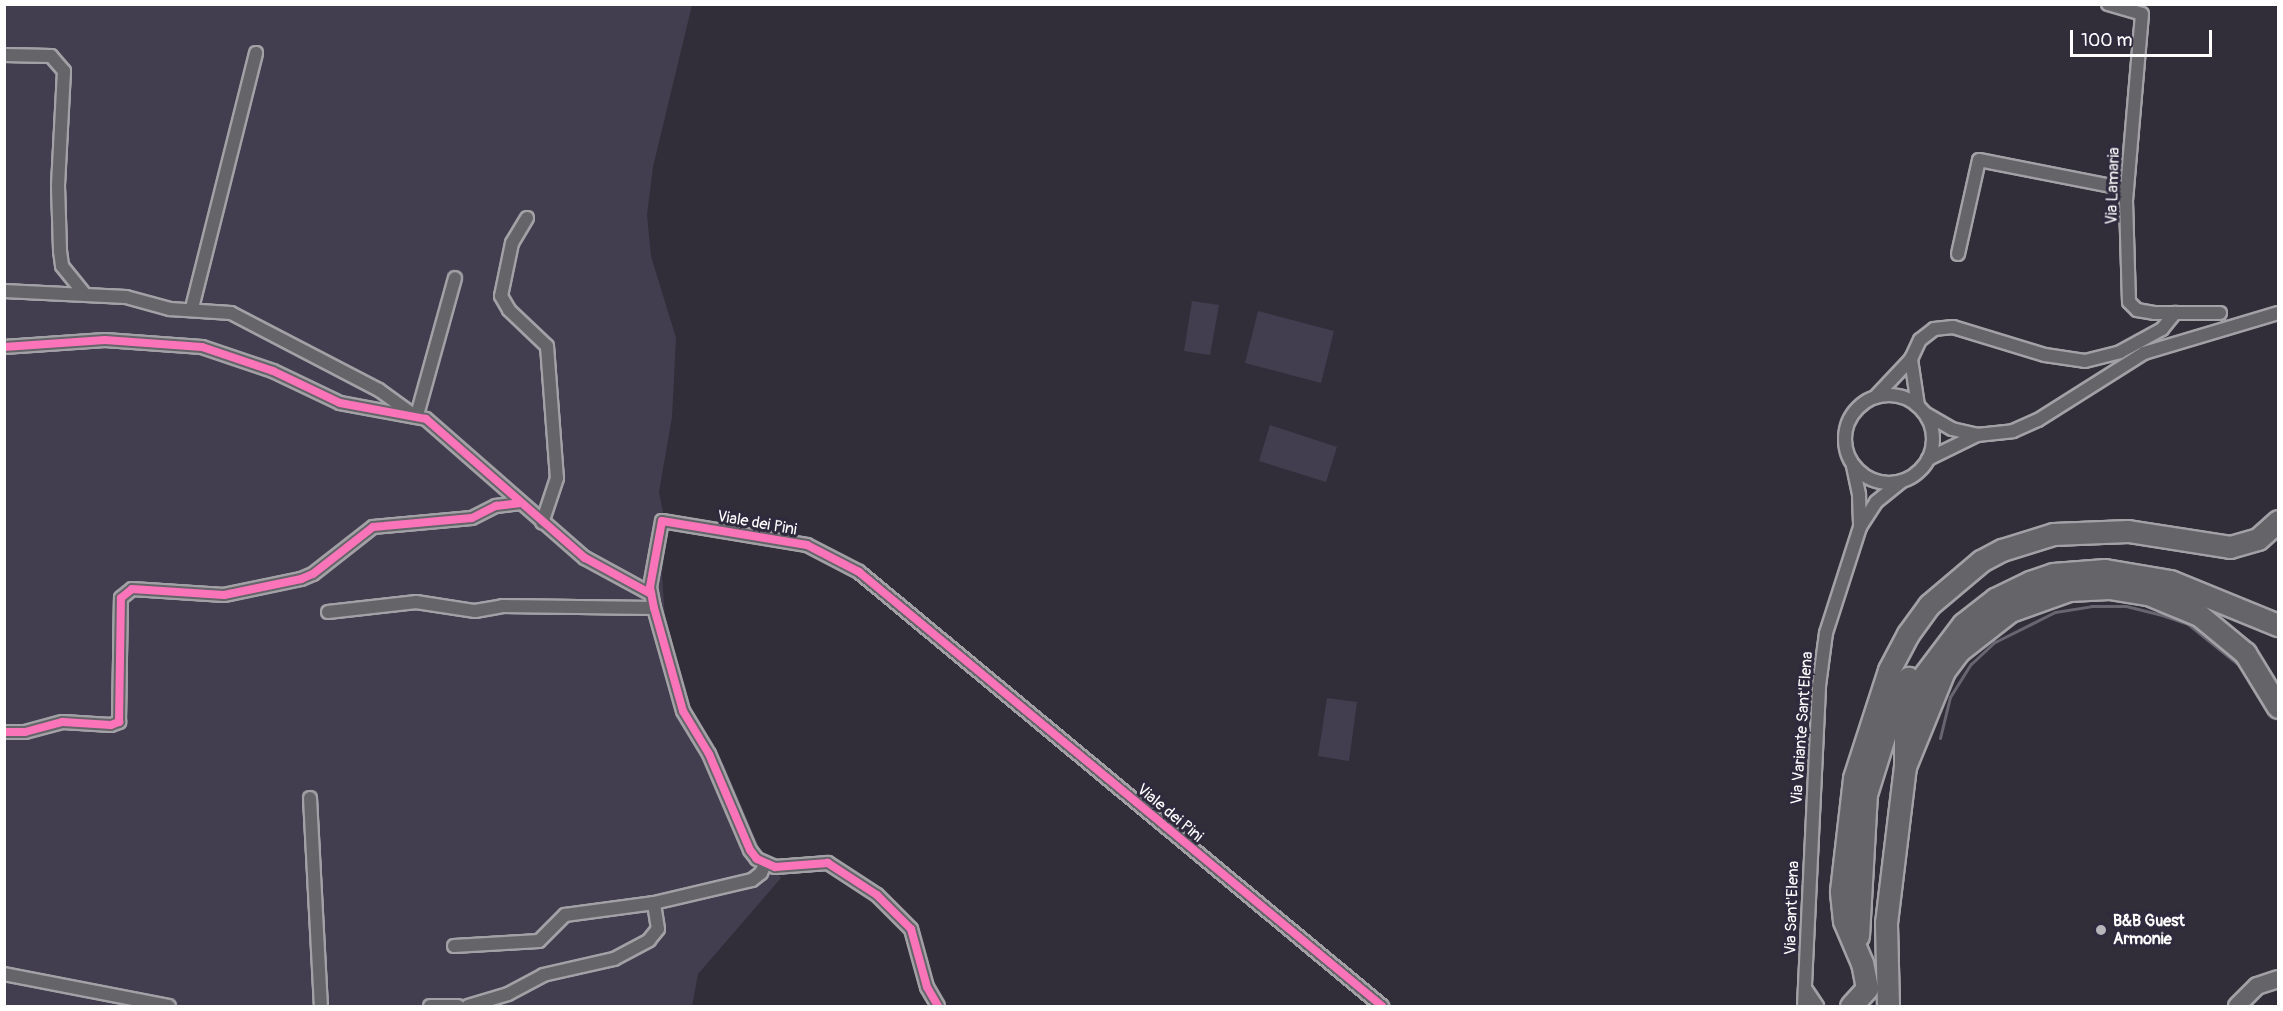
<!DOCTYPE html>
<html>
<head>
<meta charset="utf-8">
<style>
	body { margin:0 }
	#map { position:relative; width:2283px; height:1011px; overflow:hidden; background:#312e39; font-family:Pangolin,sans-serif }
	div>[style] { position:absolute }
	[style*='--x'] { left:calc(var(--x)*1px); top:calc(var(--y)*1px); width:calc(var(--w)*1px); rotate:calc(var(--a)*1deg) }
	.green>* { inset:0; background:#433e4f }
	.stream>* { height:3px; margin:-1.5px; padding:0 1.5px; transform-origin:1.5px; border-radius:1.5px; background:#686571 }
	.roads { filter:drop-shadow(2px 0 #a2a1a6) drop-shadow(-2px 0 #a2a1a6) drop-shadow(0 2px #a2a1a6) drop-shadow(0 -2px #a2a1a6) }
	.street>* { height:12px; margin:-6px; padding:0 6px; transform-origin:6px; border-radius:6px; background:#656469 }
	.street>.ring { margin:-6px; padding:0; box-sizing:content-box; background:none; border:12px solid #656469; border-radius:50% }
	.secondary>* { height:16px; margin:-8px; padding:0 8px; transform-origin:8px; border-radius:8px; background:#656469 }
	.highway>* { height:21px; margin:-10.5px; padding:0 10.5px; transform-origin:10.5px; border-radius:10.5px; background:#656469 }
	.cycleway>* { height:8px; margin:-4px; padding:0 4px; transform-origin:4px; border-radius:4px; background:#fb73b8 }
	.dots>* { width:16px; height:16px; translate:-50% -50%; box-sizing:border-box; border:3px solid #2f2a3d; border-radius:50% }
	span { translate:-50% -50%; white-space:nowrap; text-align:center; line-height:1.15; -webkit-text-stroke:6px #2f2a3d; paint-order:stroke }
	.street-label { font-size:16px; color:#fff }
	.poi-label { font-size:16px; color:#fff; font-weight:700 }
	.left { translate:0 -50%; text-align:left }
	.frame { position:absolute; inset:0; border:6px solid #fff; pointer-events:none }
	.scale { position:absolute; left:2070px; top:30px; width:142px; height:27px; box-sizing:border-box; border:3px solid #fff; border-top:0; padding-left:8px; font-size:18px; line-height:21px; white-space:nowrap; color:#fff; -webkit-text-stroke:4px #2f2a3d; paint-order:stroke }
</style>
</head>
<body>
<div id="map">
	<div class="green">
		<i style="clip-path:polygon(5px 5px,692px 5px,653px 167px,647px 215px,651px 256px,676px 338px,672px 417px,659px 492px,667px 532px,662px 574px,665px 619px,693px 714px,724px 765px,762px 854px,781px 878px,698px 974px,692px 1006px,5px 1006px)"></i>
		<i style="clip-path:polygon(1192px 301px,1219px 305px,1210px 355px,1184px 351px)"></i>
		<i style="clip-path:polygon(1258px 311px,1334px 331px,1321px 383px,1245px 363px)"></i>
		<i style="clip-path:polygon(1270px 425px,1337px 447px,1326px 482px,1259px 461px)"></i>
		<i style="clip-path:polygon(1327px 698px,1357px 702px,1349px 761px,1318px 756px)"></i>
	</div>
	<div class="stream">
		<i style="--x:1940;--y:738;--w:42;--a:-76.3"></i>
		<i style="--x:1950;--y:697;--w:39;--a:-58"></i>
		<i style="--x:1971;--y:664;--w:33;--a:-43"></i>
		<i style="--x:1995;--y:642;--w:67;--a:-26.6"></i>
		<i style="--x:2055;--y:612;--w:36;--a:-9"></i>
		<i style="--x:2091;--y:606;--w:35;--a:0"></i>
		<i style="--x:2126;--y:606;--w:37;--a:14"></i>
		<i style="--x:2162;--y:615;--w:28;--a:19"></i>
		<i style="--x:2188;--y:624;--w:67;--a:38.9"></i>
	</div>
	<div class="roads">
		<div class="street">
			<i style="--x:2108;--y:4;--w:35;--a:16"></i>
			<i style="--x:2142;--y:14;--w:188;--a:94.9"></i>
			<i style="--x:2126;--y:201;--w:101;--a:88.3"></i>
			<i style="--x:2129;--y:302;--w:11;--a:45"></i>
			<i style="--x:2137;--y:310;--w:17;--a:10"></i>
			<i style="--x:2154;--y:313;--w:66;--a:0"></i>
			<i style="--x:4;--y:55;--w:47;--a:1.2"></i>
			<i style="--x:51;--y:56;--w:20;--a:49"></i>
			<i style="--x:64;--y:71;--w:115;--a:93"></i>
			<i style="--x:58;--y:186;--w:65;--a:88.2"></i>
			<i style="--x:60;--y:251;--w:15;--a:82"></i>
			<i style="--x:62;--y:266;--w:35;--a:51"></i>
			<i style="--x:527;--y:218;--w:29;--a:121"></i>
			<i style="--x:512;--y:243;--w:54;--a:101.7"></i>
			<i style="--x:501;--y:296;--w:16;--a:60"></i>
			<i style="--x:509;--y:310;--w:52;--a:43.5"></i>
			<i style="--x:547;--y:346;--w:132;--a:85.7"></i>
			<i style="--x:557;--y:478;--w:47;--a:108.4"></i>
			<i style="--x:1958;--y:254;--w:96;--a:-77.4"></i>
			<i style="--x:1979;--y:160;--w:151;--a:11.1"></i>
			<i style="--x:4;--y:291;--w:122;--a:2.8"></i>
			<i style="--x:126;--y:297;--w:46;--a:15.3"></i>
			<i style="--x:170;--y:309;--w:61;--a:3.8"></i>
			<i style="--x:231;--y:313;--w:167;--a:27.5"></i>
			<i style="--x:379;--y:390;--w:41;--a:36"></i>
			<i style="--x:192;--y:308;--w:263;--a:-75.9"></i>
			<i style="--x:4;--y:347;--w:101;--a:-4"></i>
			<i style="--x:105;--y:340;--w:97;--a:4.1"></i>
			<i style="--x:202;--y:347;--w:75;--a:18.7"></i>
			<i style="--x:273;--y:371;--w:74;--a:25.5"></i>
			<i style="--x:340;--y:403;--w:87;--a:10.5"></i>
			<i style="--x:426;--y:419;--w:211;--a:41.2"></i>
			<i style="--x:585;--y:558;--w:75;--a:28.6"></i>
			<i class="ring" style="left:1845px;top:395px;width:76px;height:76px"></i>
			<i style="--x:1877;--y:395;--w:50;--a:-46.6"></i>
			<i style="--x:1918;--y:406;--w:48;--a:-98.5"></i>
			<i style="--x:1911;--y:359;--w:21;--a:-65"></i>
			<i style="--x:1920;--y:340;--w:18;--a:-38"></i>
			<i style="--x:1934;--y:329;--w:19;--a:-6"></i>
			<i style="--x:1953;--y:327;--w:96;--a:16.9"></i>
			<i style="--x:2045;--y:355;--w:40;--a:8.5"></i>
			<i style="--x:2085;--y:361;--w:36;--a:-14"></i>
			<i style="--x:2120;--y:352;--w:48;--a:-28.7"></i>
			<i style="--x:2162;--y:329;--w:21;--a:-51"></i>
			<i style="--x:1926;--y:414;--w:30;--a:30"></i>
			<i style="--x:1952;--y:429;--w:26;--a:13"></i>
			<i style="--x:417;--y:415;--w:142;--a:-74.5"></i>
			<i style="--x:1928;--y:459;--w:55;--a:-26.1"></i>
			<i style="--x:1977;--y:435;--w:36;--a:-6"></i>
			<i style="--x:2013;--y:431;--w:27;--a:-24"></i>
			<i style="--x:2038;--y:420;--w:125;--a:-32.3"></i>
			<i style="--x:2144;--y:353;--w:140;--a:-16.6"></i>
			<i style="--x:1853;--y:466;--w:30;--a:78"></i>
			<i style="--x:1859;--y:495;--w:32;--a:88"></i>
			<i style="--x:328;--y:612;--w:89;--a:-6.5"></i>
			<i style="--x:416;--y:602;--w:60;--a:8.7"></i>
			<i style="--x:475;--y:611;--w:27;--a:-10"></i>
			<i style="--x:502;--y:606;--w:152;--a:0.8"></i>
			<i style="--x:4;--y:732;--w:21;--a:0"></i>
			<i style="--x:25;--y:732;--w:39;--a:-15"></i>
			<i style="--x:63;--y:722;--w:48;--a:3.6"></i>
			<i style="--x:111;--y:725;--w:9;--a:-21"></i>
			<i style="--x:119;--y:722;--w:124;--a:-89.1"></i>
			<i style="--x:121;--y:598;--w:14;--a:-39"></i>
			<i style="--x:132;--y:589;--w:92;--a:3.7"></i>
			<i style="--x:224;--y:595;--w:79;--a:-11.7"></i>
			<i style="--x:301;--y:579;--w:13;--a:-23"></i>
			<i style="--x:313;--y:574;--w:76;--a:-38.1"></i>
			<i style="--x:373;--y:527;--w:99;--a:-5.2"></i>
			<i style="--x:472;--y:518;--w:27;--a:-27"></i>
			<i style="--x:496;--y:506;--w:23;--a:-7"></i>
			<i style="--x:310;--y:798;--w:208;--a:87"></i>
			<i style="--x:454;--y:946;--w:85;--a:-3.4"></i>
			<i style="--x:539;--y:941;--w:37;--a:-45"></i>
			<i style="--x:565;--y:915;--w:90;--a:-7.7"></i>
			<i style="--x:654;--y:903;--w:101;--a:-13.2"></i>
			<i style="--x:752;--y:880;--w:11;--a:-38"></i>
			<i style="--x:761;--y:873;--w:10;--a:-66"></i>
			<i style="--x:4;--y:974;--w:168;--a:11"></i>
			<i style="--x:1805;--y:988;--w:22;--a:56"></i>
			<i style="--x:430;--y:1006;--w:28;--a:0"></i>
			<i style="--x:468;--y:1006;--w:42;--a:-16.7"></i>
			<i style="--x:508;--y:994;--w:40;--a:-28"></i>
			<i style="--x:543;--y:975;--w:73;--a:-12.7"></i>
			<i style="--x:614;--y:959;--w:40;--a:-28"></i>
			<i style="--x:649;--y:940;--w:14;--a:-51"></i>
			<i style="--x:658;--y:929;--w:26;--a:-99"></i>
			<i style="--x:938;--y:1006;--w:22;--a:-120"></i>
			<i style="--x:927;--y:987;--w:60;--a:-105.4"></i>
			<i style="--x:911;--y:929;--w:48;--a:-135"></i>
			<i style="--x:877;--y:895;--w:59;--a:-146.9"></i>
			<i style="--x:828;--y:863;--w:53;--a:175.7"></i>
			<i style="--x:775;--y:867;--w:20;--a:-156"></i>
			<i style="--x:757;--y:859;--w:11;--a:-128"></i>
			<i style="--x:750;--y:850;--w:104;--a:-113.1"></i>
			<i style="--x:709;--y:754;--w:50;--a:-121.2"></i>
			<i style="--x:683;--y:711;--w:107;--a:-105.7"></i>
			<i style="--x:654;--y:608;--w:21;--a:-101"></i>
			<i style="--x:650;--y:587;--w:67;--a:-79.7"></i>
			<i style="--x:662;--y:521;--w:147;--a:9.4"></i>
			<i style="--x:807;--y:545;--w:59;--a:27.4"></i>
			<i style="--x:859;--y:572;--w:680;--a:39.69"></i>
			<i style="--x:1804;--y:1006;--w:320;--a:-87.3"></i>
			<i style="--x:1819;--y:686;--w:53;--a:-82.5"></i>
			<i style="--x:1826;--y:633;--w:111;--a:-72.2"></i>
			<i style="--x:1860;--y:527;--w:30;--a:-57"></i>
			<i style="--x:1876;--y:502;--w:33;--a:-39"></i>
		</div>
		<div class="secondary">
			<i style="--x:2237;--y:1006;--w:28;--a:-45"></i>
			<i style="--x:2257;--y:986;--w:22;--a:-18"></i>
		</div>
		<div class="highway">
			<i style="--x:1906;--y:764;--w:100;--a:-67.8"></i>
			<i style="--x:1944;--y:671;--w:25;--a:-53"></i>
			<i style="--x:1959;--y:651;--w:65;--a:-38.1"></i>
			<i style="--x:2010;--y:611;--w:63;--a:-19.6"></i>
			<i style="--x:2069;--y:590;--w:40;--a:-2.9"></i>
			<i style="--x:2109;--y:588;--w:39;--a:9"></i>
			<i style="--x:2148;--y:594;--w:55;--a:22.4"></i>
			<i style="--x:2199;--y:615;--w:60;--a:39.6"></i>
			<i style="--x:2245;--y:653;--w:63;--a:58.6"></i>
			<i style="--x:1858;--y:936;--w:142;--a:-86.8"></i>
			<i style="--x:1866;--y:794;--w:87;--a:-72.6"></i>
			<i style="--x:1892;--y:711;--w:37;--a:-64"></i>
			<i style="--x:1851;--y:1006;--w:24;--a:-48"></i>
			<i style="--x:1867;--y:988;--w:25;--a:-101"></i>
			<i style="--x:1862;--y:963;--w:46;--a:-113.2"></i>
			<i style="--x:1844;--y:921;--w:30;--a:-96"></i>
			<i style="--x:1841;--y:891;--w:114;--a:-83.4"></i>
			<i style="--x:1854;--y:778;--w:114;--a:-72"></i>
			<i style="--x:1889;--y:670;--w:41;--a:-62.2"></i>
			<i style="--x:1908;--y:634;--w:36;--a:-54"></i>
			<i style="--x:1929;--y:605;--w:68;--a:-40.2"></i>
			<i style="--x:1981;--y:561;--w:24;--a:-28"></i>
			<i style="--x:2002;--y:550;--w:53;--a:-17.4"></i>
			<i style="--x:2053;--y:534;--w:75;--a:-2.3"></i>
			<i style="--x:2128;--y:531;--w:103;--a:8.9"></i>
			<i style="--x:2230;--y:547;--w:29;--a:-16"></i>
			<i style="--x:2258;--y:539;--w:27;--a:-42"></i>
			<i style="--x:1888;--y:1006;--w:83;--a:-91.4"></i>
			<i style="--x:1886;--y:923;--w:157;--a:-83.1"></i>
			<i style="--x:1905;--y:767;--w:46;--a:-90"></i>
			<i style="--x:1905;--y:721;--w:46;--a:-68.4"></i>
			<i style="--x:1922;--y:678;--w:68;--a:-52.8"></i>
			<i style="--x:1963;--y:624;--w:41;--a:-38"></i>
			<i style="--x:1995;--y:599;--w:39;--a:-26"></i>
			<i style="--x:2030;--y:582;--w:24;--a:-19"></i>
			<i style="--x:2053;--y:574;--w:52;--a:-4.4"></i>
			<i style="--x:2105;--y:570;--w:66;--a:9.6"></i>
			<i style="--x:2170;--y:581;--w:117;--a:22.2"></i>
		</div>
	</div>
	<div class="cycleway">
		<i style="--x:4;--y:347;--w:101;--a:-4"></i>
		<i style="--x:105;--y:340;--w:97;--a:4.1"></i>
		<i style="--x:202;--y:347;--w:75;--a:18.7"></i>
		<i style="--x:273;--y:371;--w:74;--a:25.5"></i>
		<i style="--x:340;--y:403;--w:87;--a:10.5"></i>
		<i style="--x:426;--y:419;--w:211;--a:41.2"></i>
		<i style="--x:585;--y:558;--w:75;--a:28.6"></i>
		<i style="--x:4;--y:732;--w:21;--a:0"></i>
		<i style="--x:25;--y:732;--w:39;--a:-15"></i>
		<i style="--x:63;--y:722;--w:48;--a:3.6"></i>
		<i style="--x:111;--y:725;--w:9;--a:-21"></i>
		<i style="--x:119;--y:722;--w:124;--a:-89.1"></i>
		<i style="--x:121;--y:598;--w:14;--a:-39"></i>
		<i style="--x:132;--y:589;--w:92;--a:3.7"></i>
		<i style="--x:224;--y:595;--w:79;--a:-11.7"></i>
		<i style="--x:301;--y:579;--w:13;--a:-23"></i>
		<i style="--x:313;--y:574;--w:76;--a:-38.1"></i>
		<i style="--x:373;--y:527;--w:99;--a:-5.2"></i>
		<i style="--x:472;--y:518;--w:27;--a:-27"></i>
		<i style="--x:496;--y:506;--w:23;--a:-7"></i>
		<i style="--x:938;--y:1006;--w:22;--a:-120"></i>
		<i style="--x:927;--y:987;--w:60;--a:-105.4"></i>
		<i style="--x:911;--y:929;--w:48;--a:-135"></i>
		<i style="--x:877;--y:895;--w:59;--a:-146.9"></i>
		<i style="--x:828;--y:863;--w:53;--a:175.7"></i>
		<i style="--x:775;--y:867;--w:20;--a:-156"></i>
		<i style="--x:757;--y:859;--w:11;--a:-128"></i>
		<i style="--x:750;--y:850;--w:104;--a:-113.1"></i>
		<i style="--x:709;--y:754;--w:50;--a:-121.2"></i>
		<i style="--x:683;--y:711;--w:107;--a:-105.7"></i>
		<i style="--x:654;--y:608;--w:21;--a:-101"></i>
		<i style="--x:650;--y:587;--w:67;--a:-79.7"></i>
		<i style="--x:662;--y:521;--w:147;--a:9.4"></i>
		<i style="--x:807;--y:545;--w:59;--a:27.4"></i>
		<i style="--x:859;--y:572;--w:680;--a:39.69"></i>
	</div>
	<div class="dots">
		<i style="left:2101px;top:930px;background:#b7b6ba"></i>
	</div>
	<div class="street-label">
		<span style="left:2113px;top:186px;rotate:-88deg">Via Lamaria</span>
		<span style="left:757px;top:523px;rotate:10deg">Viale dei Pini</span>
		<span style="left:1802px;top:728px;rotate:-86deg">Via Variante Sant'Elena</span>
		<span style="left:1170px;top:813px;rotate:40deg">Viale dei Pini</span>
		<span style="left:1792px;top:908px;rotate:-88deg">Via Sant'Elena</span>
	</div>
	<div class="poi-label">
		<span class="left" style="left:2113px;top:930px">B&amp;B Guest<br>Armonie</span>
	</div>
	<div class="frame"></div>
	<div class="scale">100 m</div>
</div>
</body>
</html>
